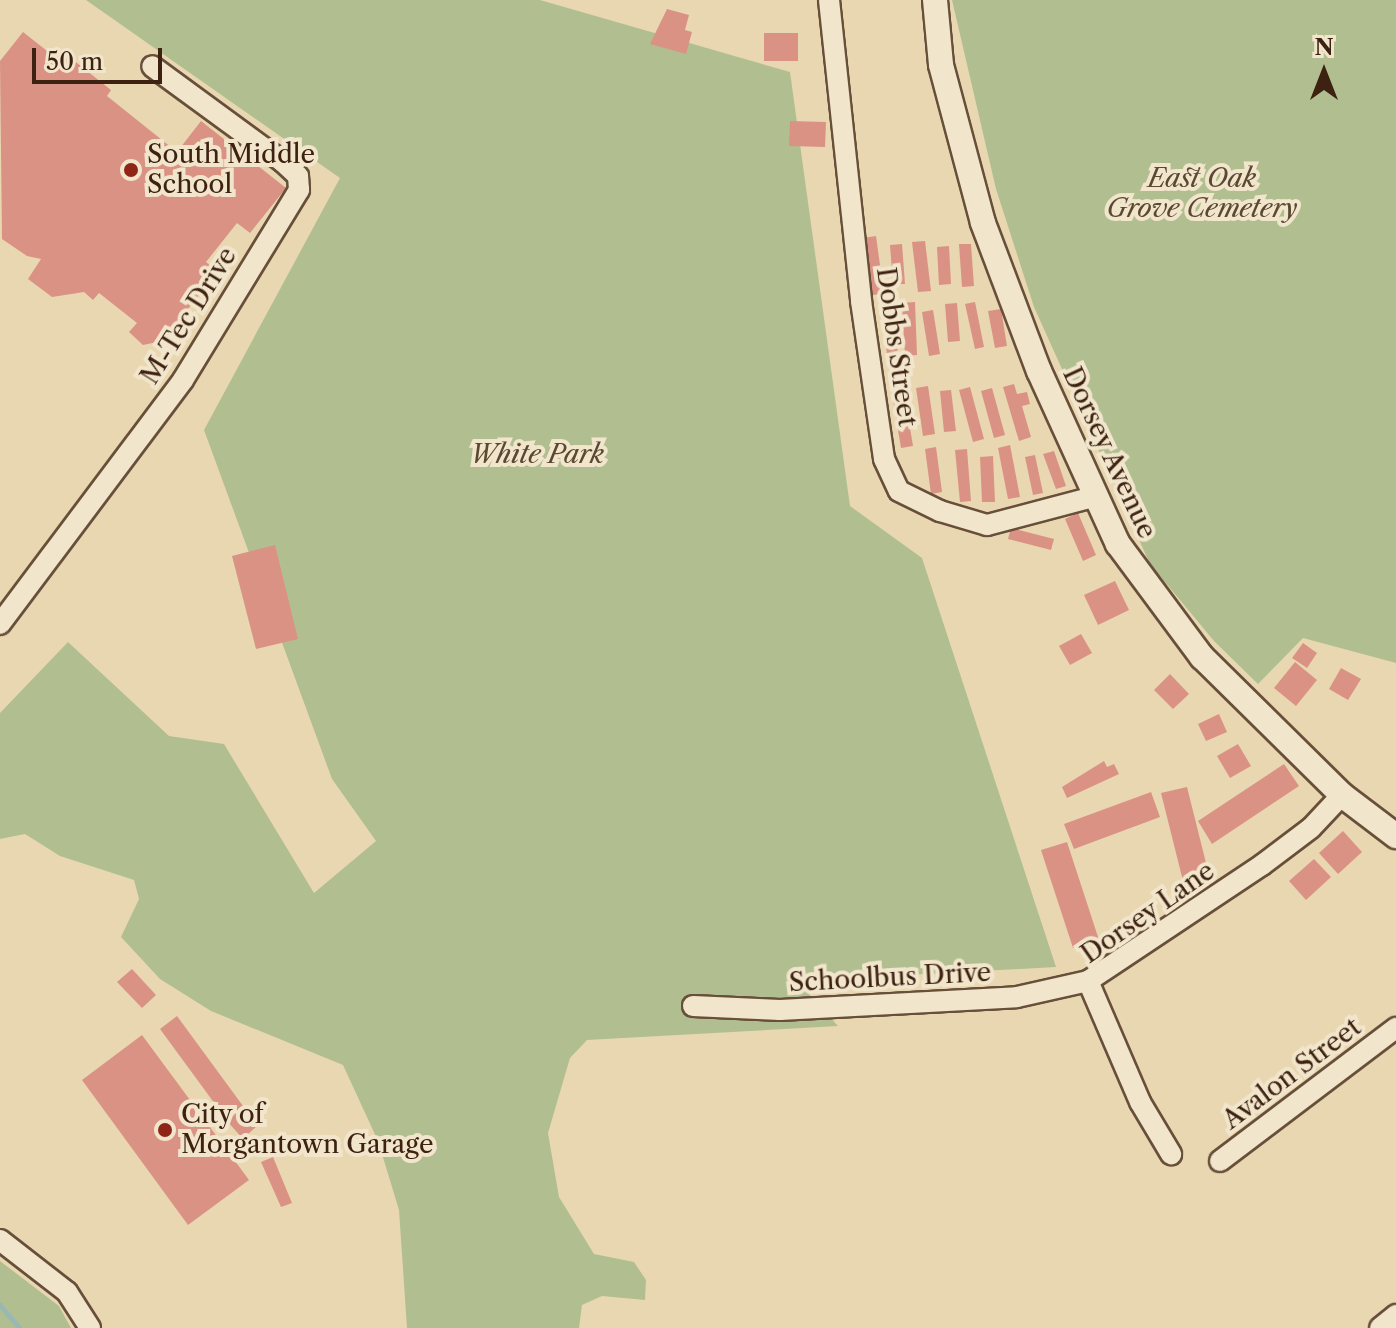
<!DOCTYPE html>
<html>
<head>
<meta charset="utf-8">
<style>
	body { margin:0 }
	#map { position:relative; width:1396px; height:1328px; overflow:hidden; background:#e9d7b1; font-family:"Libre Caslon Text",serif }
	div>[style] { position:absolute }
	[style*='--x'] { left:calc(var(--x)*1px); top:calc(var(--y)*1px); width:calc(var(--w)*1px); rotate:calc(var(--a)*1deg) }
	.green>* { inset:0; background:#b1bf90 }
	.stream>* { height:5px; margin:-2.5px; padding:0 2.5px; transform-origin:2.5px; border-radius:2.5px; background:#99b8b3 }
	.building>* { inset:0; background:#da9284 }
	.roads { filter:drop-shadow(2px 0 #684f3a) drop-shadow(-2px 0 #684f3a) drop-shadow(0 2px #684f3a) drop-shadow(0 -2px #684f3a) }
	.minor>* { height:20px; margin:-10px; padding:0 10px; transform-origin:10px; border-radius:10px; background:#f1e5cc }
	.tertiary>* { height:24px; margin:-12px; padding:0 12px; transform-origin:12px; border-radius:12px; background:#f1e5cc }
	.dots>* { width:22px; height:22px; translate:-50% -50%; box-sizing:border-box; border:4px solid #f1e5cc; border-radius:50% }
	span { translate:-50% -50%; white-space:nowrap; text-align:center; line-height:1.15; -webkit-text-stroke:8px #f1e5cc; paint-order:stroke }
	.poi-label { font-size:26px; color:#3d2212 }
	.left { translate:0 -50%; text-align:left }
	.park-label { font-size:26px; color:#5a4932; font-style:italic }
	.street-label { font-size:26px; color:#3d2212 }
	.north { position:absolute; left:1284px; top:32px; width:80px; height:80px; -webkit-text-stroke:6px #f1e5cc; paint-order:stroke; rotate:0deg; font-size:22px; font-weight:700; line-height:32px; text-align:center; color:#3d2212 }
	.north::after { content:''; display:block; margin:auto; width:28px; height:36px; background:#3d2212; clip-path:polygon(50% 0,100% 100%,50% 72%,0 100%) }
	.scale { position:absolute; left:32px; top:48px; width:130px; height:36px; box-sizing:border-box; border:4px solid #3d2212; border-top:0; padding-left:10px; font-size:24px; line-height:28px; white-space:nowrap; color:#3d2212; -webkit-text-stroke:6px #f1e5cc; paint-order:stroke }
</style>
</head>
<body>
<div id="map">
	<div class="green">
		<i style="clip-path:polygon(86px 0,540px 0,790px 72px,850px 506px,922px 558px,1056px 967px,797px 981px,838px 1026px,587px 1040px,570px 1058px,548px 1133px,559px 1197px,594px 1254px,634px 1262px,646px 1280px,645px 1300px,602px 1296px,582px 1305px,579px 1328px,407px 1328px,399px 1210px,378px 1141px,343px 1065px,211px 1011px,160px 979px,121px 937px,139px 899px,134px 880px,60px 856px,25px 834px,0 839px,0 713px,68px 642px,169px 736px,224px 744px,314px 893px,376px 841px,332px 779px,204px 430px,340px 178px)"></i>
		<i style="clip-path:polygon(952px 0,1396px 0,1396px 663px,1303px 638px,1258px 684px,1214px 641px,1150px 564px,1034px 307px,996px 189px)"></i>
		<i style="clip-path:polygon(0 1261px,59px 1306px,71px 1328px,0 1328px)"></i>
	</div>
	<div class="stream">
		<i style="--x:0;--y:1305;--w:30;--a:50"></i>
	</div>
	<div class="building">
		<i style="clip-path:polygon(667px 9px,689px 15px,685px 30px,692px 32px,686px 54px,650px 44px)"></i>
		<i style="clip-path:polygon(23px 32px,56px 58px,62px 51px,111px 90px,107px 96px,177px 152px,201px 121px,286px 188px,250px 233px,237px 223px,206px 262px,218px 272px,162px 341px,143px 345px,129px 332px,137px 323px,99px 293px,93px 300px,84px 292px,52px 297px,28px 279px,41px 259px,27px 256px,2px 239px,0 61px)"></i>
		<i style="clip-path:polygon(764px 33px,798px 33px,798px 61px,764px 61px)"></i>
		<i style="clip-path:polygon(790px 121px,826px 122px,825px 147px,789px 146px)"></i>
		<i style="clip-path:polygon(876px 236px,884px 294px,872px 295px,863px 238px)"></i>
		<i style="clip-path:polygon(925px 241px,931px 291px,918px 292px,912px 242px)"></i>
		<i style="clip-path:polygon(902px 244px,905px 284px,893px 284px,890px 245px)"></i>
		<i style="clip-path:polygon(959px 244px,971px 244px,974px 286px,962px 287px)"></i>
		<i style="clip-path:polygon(949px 246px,951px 284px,939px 285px,937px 247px)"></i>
		<i style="clip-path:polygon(915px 302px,917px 355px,905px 356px,902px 303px)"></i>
		<i style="clip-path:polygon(975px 302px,984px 347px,975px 349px,965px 304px)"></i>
		<i style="clip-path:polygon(957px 303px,960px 341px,948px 342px,945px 304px)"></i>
		<i style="clip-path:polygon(1001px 309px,1007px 346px,995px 348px,988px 311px)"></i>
		<i style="clip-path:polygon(933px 310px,940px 354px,929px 356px,922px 312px)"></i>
		<i style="clip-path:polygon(894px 311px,898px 354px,887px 355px,883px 312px)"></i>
		<i style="clip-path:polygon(1014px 384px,1017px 394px,1027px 392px,1030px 404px,1022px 406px,1031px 437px,1019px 441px,1003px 387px)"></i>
		<i style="clip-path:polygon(903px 386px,913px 446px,901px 448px,891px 388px)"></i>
		<i style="clip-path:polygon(928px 386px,935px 434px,923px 436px,916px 388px)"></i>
		<i style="clip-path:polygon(970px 387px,984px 439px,973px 442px,959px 390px)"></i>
		<i style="clip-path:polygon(992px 388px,1005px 435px,994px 438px,981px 391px)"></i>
		<i style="clip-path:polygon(951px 390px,956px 431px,944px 432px,940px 391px)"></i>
		<i style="clip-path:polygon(1010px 445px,1020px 497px,1008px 499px,998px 448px)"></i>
		<i style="clip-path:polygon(936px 447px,942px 492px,931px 494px,925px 449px)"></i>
		<i style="clip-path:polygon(967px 449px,971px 501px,960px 502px,955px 450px)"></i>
		<i style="clip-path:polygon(1054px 451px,1066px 486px,1056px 489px,1043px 454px)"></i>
		<i style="clip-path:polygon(1035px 455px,1043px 493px,1033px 495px,1025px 457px)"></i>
		<i style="clip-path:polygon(993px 456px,995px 502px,982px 502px,980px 457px)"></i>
		<i style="clip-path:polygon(1078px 513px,1096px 555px,1083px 561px,1065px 519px)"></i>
		<i style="clip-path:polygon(1011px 528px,1054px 539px,1051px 550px,1008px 539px)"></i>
		<i style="clip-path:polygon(275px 545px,298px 639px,256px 649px,232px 556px)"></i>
		<i style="clip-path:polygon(1115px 581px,1129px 610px,1098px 625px,1084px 595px)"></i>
		<i style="clip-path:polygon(1081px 634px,1092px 653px,1070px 665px,1059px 646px)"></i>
		<i style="clip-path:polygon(1303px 643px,1317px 653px,1307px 668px,1292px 658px)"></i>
		<i style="clip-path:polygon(1295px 662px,1317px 680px,1296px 706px,1274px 688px)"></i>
		<i style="clip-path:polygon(1341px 668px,1361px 679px,1348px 700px,1329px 689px)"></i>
		<i style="clip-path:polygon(1170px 674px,1189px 694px,1173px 709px,1154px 690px)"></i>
		<i style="clip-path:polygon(1219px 714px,1227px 732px,1206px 741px,1198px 724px)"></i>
		<i style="clip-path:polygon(1238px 744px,1251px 766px,1230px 778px,1217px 756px)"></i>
		<i style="clip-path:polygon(1104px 761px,1107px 767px,1114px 764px,1119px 774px,1067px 798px,1062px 787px)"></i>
		<i style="clip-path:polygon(1284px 764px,1299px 786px,1212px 844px,1198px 821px)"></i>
		<i style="clip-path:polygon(1187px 787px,1209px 875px,1183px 881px,1161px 793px)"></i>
		<i style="clip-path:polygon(1151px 792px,1160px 817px,1074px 849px,1064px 824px)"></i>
		<i style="clip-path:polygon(1343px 831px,1362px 852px,1338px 874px,1319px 853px)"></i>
		<i style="clip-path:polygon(1067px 842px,1099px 940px,1073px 948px,1041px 850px)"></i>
		<i style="clip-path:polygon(1314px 859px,1331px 877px,1306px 900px,1289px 881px)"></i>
		<i style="clip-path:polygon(132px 969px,156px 995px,142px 1008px,117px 982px)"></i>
		<i style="clip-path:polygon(177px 1016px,243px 1106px,226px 1119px,160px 1029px)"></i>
		<i style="clip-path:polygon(142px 1035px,249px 1180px,188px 1225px,82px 1080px)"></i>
		<i style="clip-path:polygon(242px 1108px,258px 1125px,243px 1139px,227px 1121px)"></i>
		<i style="clip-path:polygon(273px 1157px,292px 1203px,281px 1207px,261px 1162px)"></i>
	</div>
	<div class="roads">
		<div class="minor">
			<i style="--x:829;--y:0;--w:303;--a:83.9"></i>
			<i style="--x:861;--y:301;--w:160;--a:81.7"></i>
			<i style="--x:884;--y:459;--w:35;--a:65"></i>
			<i style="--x:899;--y:491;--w:46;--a:26"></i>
			<i style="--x:940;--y:511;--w:49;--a:16.6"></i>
			<i style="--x:987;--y:525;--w:114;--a:-14.8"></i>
			<i style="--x:0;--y:624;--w:305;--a:-53.1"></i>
			<i style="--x:183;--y:380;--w:223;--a:-58.6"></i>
			<i style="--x:299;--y:190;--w:14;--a:-94"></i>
			<i style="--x:298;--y:176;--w:21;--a:-137"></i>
			<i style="--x:283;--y:162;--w:162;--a:-143.8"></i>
			<i style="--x:1088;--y:981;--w:132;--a:66.7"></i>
			<i style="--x:1140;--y:1102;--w:61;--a:59.2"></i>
			<i style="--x:693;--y:1006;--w:87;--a:2.6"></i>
			<i style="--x:780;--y:1010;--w:237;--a:-3.1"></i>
			<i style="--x:1017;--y:997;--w:73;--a:-12.7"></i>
			<i style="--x:1088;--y:981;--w:209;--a:-33.7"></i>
			<i style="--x:1262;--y:865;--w:61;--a:-37.1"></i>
			<i style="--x:1311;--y:828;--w:45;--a:-46.8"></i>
			<i style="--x:1220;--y:1161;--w:221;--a:-37.1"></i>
			<i style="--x:0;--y:1240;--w:85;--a:37.8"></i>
			<i style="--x:67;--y:1292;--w:43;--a:57.4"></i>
			<i style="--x:1380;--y:1328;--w:21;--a:-39"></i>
		</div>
		<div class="tertiary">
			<i style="--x:935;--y:0;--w:65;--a:84.7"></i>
			<i style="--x:941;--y:65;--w:163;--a:75.1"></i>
			<i style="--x:983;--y:223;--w:158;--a:69.3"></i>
			<i style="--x:1039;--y:371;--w:190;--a:65.5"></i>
			<i style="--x:1118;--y:544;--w:141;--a:53.4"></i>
			<i style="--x:1202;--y:657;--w:197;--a:44.6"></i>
			<i style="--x:1342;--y:795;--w:68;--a:37.2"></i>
		</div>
	</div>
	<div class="dots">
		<i style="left:131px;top:170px;background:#8f2418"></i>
		<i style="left:165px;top:1130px;background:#8f2418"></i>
	</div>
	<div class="poi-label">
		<span class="left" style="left:147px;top:170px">South Middle<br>School</span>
		<span class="left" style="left:181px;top:1130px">City of<br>Morgantown Garage</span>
	</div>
	<div class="park-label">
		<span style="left:1202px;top:194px">East Oak<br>Grove Cemetery</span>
		<span style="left:537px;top:455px">White Park</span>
	</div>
	<div class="street-label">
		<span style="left:189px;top:316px;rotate:-58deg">M-Tec Drive</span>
		<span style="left:896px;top:347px;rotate:82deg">Dobbs Street</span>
		<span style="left:1109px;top:453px;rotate:65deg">Dorsey Avenue</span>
		<span style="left:1148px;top:913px;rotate:-35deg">Dorsey Lane</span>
		<span style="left:890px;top:978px;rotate:-3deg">Schoolbus Drive</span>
		<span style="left:1292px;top:1074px;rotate:-37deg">Avalon Street</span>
	</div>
	<div class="north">N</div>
	<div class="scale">50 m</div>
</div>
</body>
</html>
